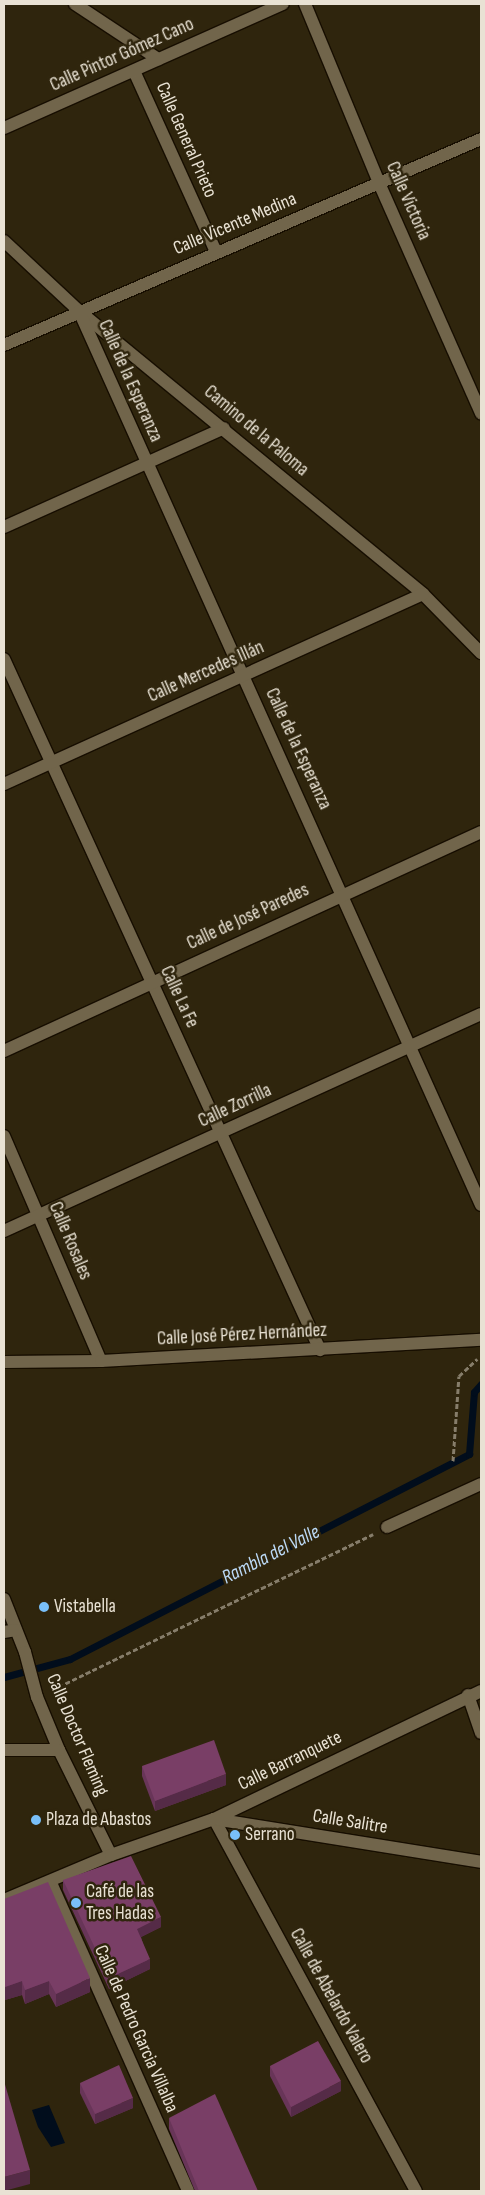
<!DOCTYPE html>
<html>
<head>
<meta charset="utf-8">
<style>
	body { margin:0 }
	#map { position:relative; width:485px; height:2195px; overflow:hidden; background:#2f250d; font-family:"Sofia Sans Condensed",sans-serif }
	div>[style] { position:absolute }
	[style*='--x'] { left:calc(var(--x)*1px); top:calc(var(--y)*1px); width:calc(var(--w)*1px); rotate:calc(var(--a)*1deg) }
	.water>* { inset:0; background:#010d1c }
	.stream>* { height:7px; margin:-3.5px; padding:0 3.5px; transform-origin:3.5px; border-radius:3.5px; background:#010d1c }
	.path>* { height:3px; margin-top:-1.5px; transform-origin:0; background:repeating-linear-gradient(90deg,#867d6a 0 5px,transparent 0 7.5px) }
	.roads { filter:drop-shadow(1px 0 #170e00) drop-shadow(-1px 0 #170e00) drop-shadow(0 1px #170e00) drop-shadow(0 -1px #170e00) }
	.minor>* { height:12px; margin:-6px; padding:0 6px; transform-origin:6px; border-radius:6px; background:#71654b }
	.wall>* { inset:0; background:#683558 }
	.shaded-wall>* { inset:0; background:#552b47 }
	.building>* { inset:0; background:#793e66 }
	.dots>* { width:14px; height:14px; translate:-50% -50%; box-sizing:border-box; border:2px solid #2f250d; border-radius:50% }
	span { translate:-50% -50%; white-space:nowrap; text-align:center; line-height:1.15; -webkit-text-stroke:5px #2f250d; paint-order:stroke }
	.street-label { font-size:19px; color:#e9e2d4 }
	.poi-label { font-size:19px; color:#e9e2d4 }
	.left { translate:0 -50%; text-align:left }
	.water-label { font-size:20px; color:#bcdaf7; font-style:italic }
	.frame { position:absolute; inset:0; border:5px solid #e9e2d4; pointer-events:none }
</style>
</head>
<body>
<div id="map">
	<div class="water">
		<i style="clip-path:polygon(49px 2105px,65px 2143px,51px 2147px,38px 2127px,32px 2110px)"></i>
	</div>
	<div class="stream">
		<i style="--x:4;--y:1677;--w:68;--a:-15.3"></i>
		<i style="--x:70;--y:1659;--w:449;--a:-27.2"></i>
		<i style="--x:469;--y:1454;--w:62;--a:-85.4"></i>
		<i style="--x:474;--y:1392;--w:11;--a:-49"></i>
	</div>
	<div class="path">
		<i style="--x:453;--y:1461;--w:85;--a:-86"></i>
		<i style="--x:459;--y:1376;--w:25;--a:-43"></i>
		<i style="--x:52;--y:1690;--w:357;--a:-25.9"></i>
	</div>
	<div class="roads">
		<div class="minor">
			<i style="--x:75;--y:4;--w:100;--a:33.5"></i>
			<i style="--x:305;--y:4;--w:194;--a:67.5"></i>
			<i style="--x:379;--y:183;--w:252;--a:66.1"></i>
			<i style="--x:134;--y:71;--w:199;--a:65.6"></i>
			<i style="--x:4;--y:128;--w:305;--a:-24"></i>
			<i style="--x:4;--y:241;--w:103;--a:43"></i>
			<i style="--x:79;--y:311;--w:445;--a:39.4"></i>
			<i style="--x:423;--y:594;--w:83;--a:45.5"></i>
			<i style="--x:79;--y:311;--w:980;--a:65.79"></i>
			<i style="--x:4;--y:345;--w:520;--a:-23.36"></i>
			<i style="--x:4;--y:527;--w:241;--a:-24.2"></i>
			<i style="--x:4;--y:659;--w:760;--a:65.42"></i>
			<i style="--x:4;--y:784;--w:460;--a:-24.4"></i>
			<i style="--x:4;--y:1051;--w:525;--a:-24.66"></i>
			<i style="--x:4;--y:1136;--w:245;--a:66.7"></i>
			<i style="--x:4;--y:1231;--w:524;--a:-24.46"></i>
			<i style="--x:4;--y:1362;--w:97;--a:-0.6"></i>
			<i style="--x:101;--y:1361;--w:381;--a:-3.2"></i>
			<i style="--x:387;--y:1527;--w:103;--a:-24.6"></i>
			<i style="--x:4;--y:1599;--w:57;--a:68.4"></i>
			<i style="--x:25;--y:1652;--w:47;--a:75.1"></i>
			<i style="--x:37;--y:1697;--w:57;--a:67.5"></i>
			<i style="--x:59;--y:1750;--w:117;--a:63.7"></i>
			<i style="--x:4;--y:1632;--w:12;--a:-9"></i>
			<i style="--x:468;--y:1695;--w:40;--a:71.1"></i>
			<i style="--x:4;--y:1750;--w:55;--a:0"></i>
			<i style="--x:214;--y:1819;--w:423;--a:61.5"></i>
			<i style="--x:214;--y:1819;--w:270;--a:9.1"></i>
			<i style="--x:51;--y:1883;--w:337;--a:66"></i>
			<i style="--x:4;--y:1900;--w:116;--a:-22.8"></i>
			<i style="--x:111;--y:1855;--w:109;--a:-19.3"></i>
			<i style="--x:214;--y:1819;--w:296;--a:-25.6"></i>
		</div>
	</div>
	<div class="wall">
		<i style="clip-path:polygon(142px 1766px,226px 1785px,155px 1811px,142px 1776px)"></i>
		<i style="clip-path:polygon(63px 1880px,161px 1927px,141px 1937px,150px 1969px,109px 1989px,63px 1890px)"></i>
		<i style="clip-path:polygon(4px 1899px,90px 1992px,56px 2007px,49px 1994px,25px 2004px,22px 1995px,5px 2000px,4px 1998px)"></i>
		<i style="clip-path:polygon(270px 2066px,341px 2091px,291px 2117px,270px 2076px)"></i>
		<i style="clip-path:polygon(80px 2083px,133px 2108px,95px 2124px,80px 2093px)"></i>
		<i style="clip-path:polygon(169px 2118px,258px 2191px,195px 2191px,169px 2129px)"></i>
	</div>
	<div class="shaded-wall">
		<i style="clip-path:polygon(226px 1774px,226px 1785px,155px 1811px,155px 1801px)"></i>
		<i style="clip-path:polygon(161px 1917px,161px 1927px,137px 1939px,137px 1929px)"></i>
		<i style="clip-path:polygon(150px 1959px,150px 1969px,109px 1989px,109px 1978px)"></i>
		<i style="clip-path:polygon(90px 1978px,90px 1992px,56px 2007px,56px 1994px)"></i>
		<i style="clip-path:polygon(22px 1981px,22px 1995px,5px 2000px,5px 1987px)"></i>
		<i style="clip-path:polygon(49px 1981px,49px 1994px,25px 2004px,25px 1990px)"></i>
		<i style="clip-path:polygon(341px 2081px,341px 2091px,291px 2117px,291px 2107px)"></i>
		<i style="clip-path:polygon(133px 2098px,133px 2108px,95px 2124px,95px 2114px)"></i>
		<i style="clip-path:polygon(30px 2170px,30px 2184px,4px 2191px,4px 2177px)"></i>
	</div>
	<div class="building">
		<i style="clip-path:polygon(214px 1740px,226px 1774px,155px 1801px,142px 1766px)"></i>
		<i style="clip-path:polygon(131px 1856px,161px 1917px,137px 1929px,150px 1959px,109px 1978px,63px 1880px)"></i>
		<i style="clip-path:polygon(48px 1882px,90px 1978px,56px 1994px,49px 1981px,25px 1990px,22px 1981px,5px 1987px,4px 1984px,4px 1899px)"></i>
		<i style="clip-path:polygon(318px 2041px,341px 2081px,291px 2107px,270px 2066px)"></i>
		<i style="clip-path:polygon(119px 2065px,133px 2098px,95px 2114px,80px 2083px)"></i>
		<i style="clip-path:polygon(4px 2081px,30px 2170px,4px 2177px)"></i>
		<i style="clip-path:polygon(215px 2094px,258px 2191px,199px 2191px,169px 2118px)"></i>
	</div>
	<div class="dots">
		<i style="left:44px;top:1607px;background:#79bff8"></i>
		<i style="left:36px;top:1820px;background:#79bff8"></i>
		<i style="left:235px;top:1835px;background:#79bff8"></i>
		<i style="left:76px;top:1903px;background:#79bff8"></i>
	</div>
	<div class="street-label">
		<span style="left:122px;top:55px;rotate:-24deg">Calle Pintor Gómez Cano</span>
		<span style="left:186px;top:140px;rotate:66deg">Calle General Prieto</span>
		<span style="left:408px;top:201px;rotate:66deg">Calle Victoria</span>
		<span style="left:235px;top:224px;rotate:-23deg">Calle Vicente Medina</span>
		<span style="left:130px;top:381px;rotate:66deg">Calle de la Esperanza</span>
		<span style="left:256px;top:431px;rotate:40deg">Camino de la Paloma</span>
		<span style="left:206px;top:672px;rotate:-24deg">Calle Mercedes Illán</span>
		<span style="left:298px;top:749px;rotate:65deg">Calle de la Esperanza</span>
		<span style="left:248px;top:917px;rotate:-25deg">Calle de José Paredes</span>
		<span style="left:179px;top:997px;rotate:65deg">Calle La Fe</span>
		<span style="left:235px;top:1106px;rotate:-25deg">Calle Zorrilla</span>
		<span style="left:70px;top:1241px;rotate:67deg">Calle Rosales</span>
		<span style="left:242px;top:1335px;rotate:-3deg">Calle José Pérez Hernández</span>
		<span style="left:77px;top:1735px;rotate:67deg">Calle Doctor Fleming</span>
		<span style="left:290px;top:1761px;rotate:-26deg">Calle Barranquete</span>
		<span style="left:350px;top:1822px;rotate:9deg">Calle Salitre</span>
		<span style="left:331px;top:1996px;rotate:61deg">Calle de Abelardo Valero</span>
		<span style="left:136px;top:2029px;rotate:66deg">Calle de Pedro Garcia Villalba</span>
	</div>
	<div class="poi-label">
		<span class="left" style="left:54px;top:1607px">Vistabella</span>
		<span class="left" style="left:46px;top:1820px">Plaza de Abastos</span>
		<span class="left" style="left:245px;top:1835px">Serrano</span>
		<span class="left" style="left:86px;top:1903px">Café de las<br>Tres Hadas</span>
	</div>
	<div class="water-label">
		<span style="left:271px;top:1555px;rotate:-27deg">Rambla del Valle</span>
	</div>
	<div class="frame"></div>
</div>
</body>
</html>
